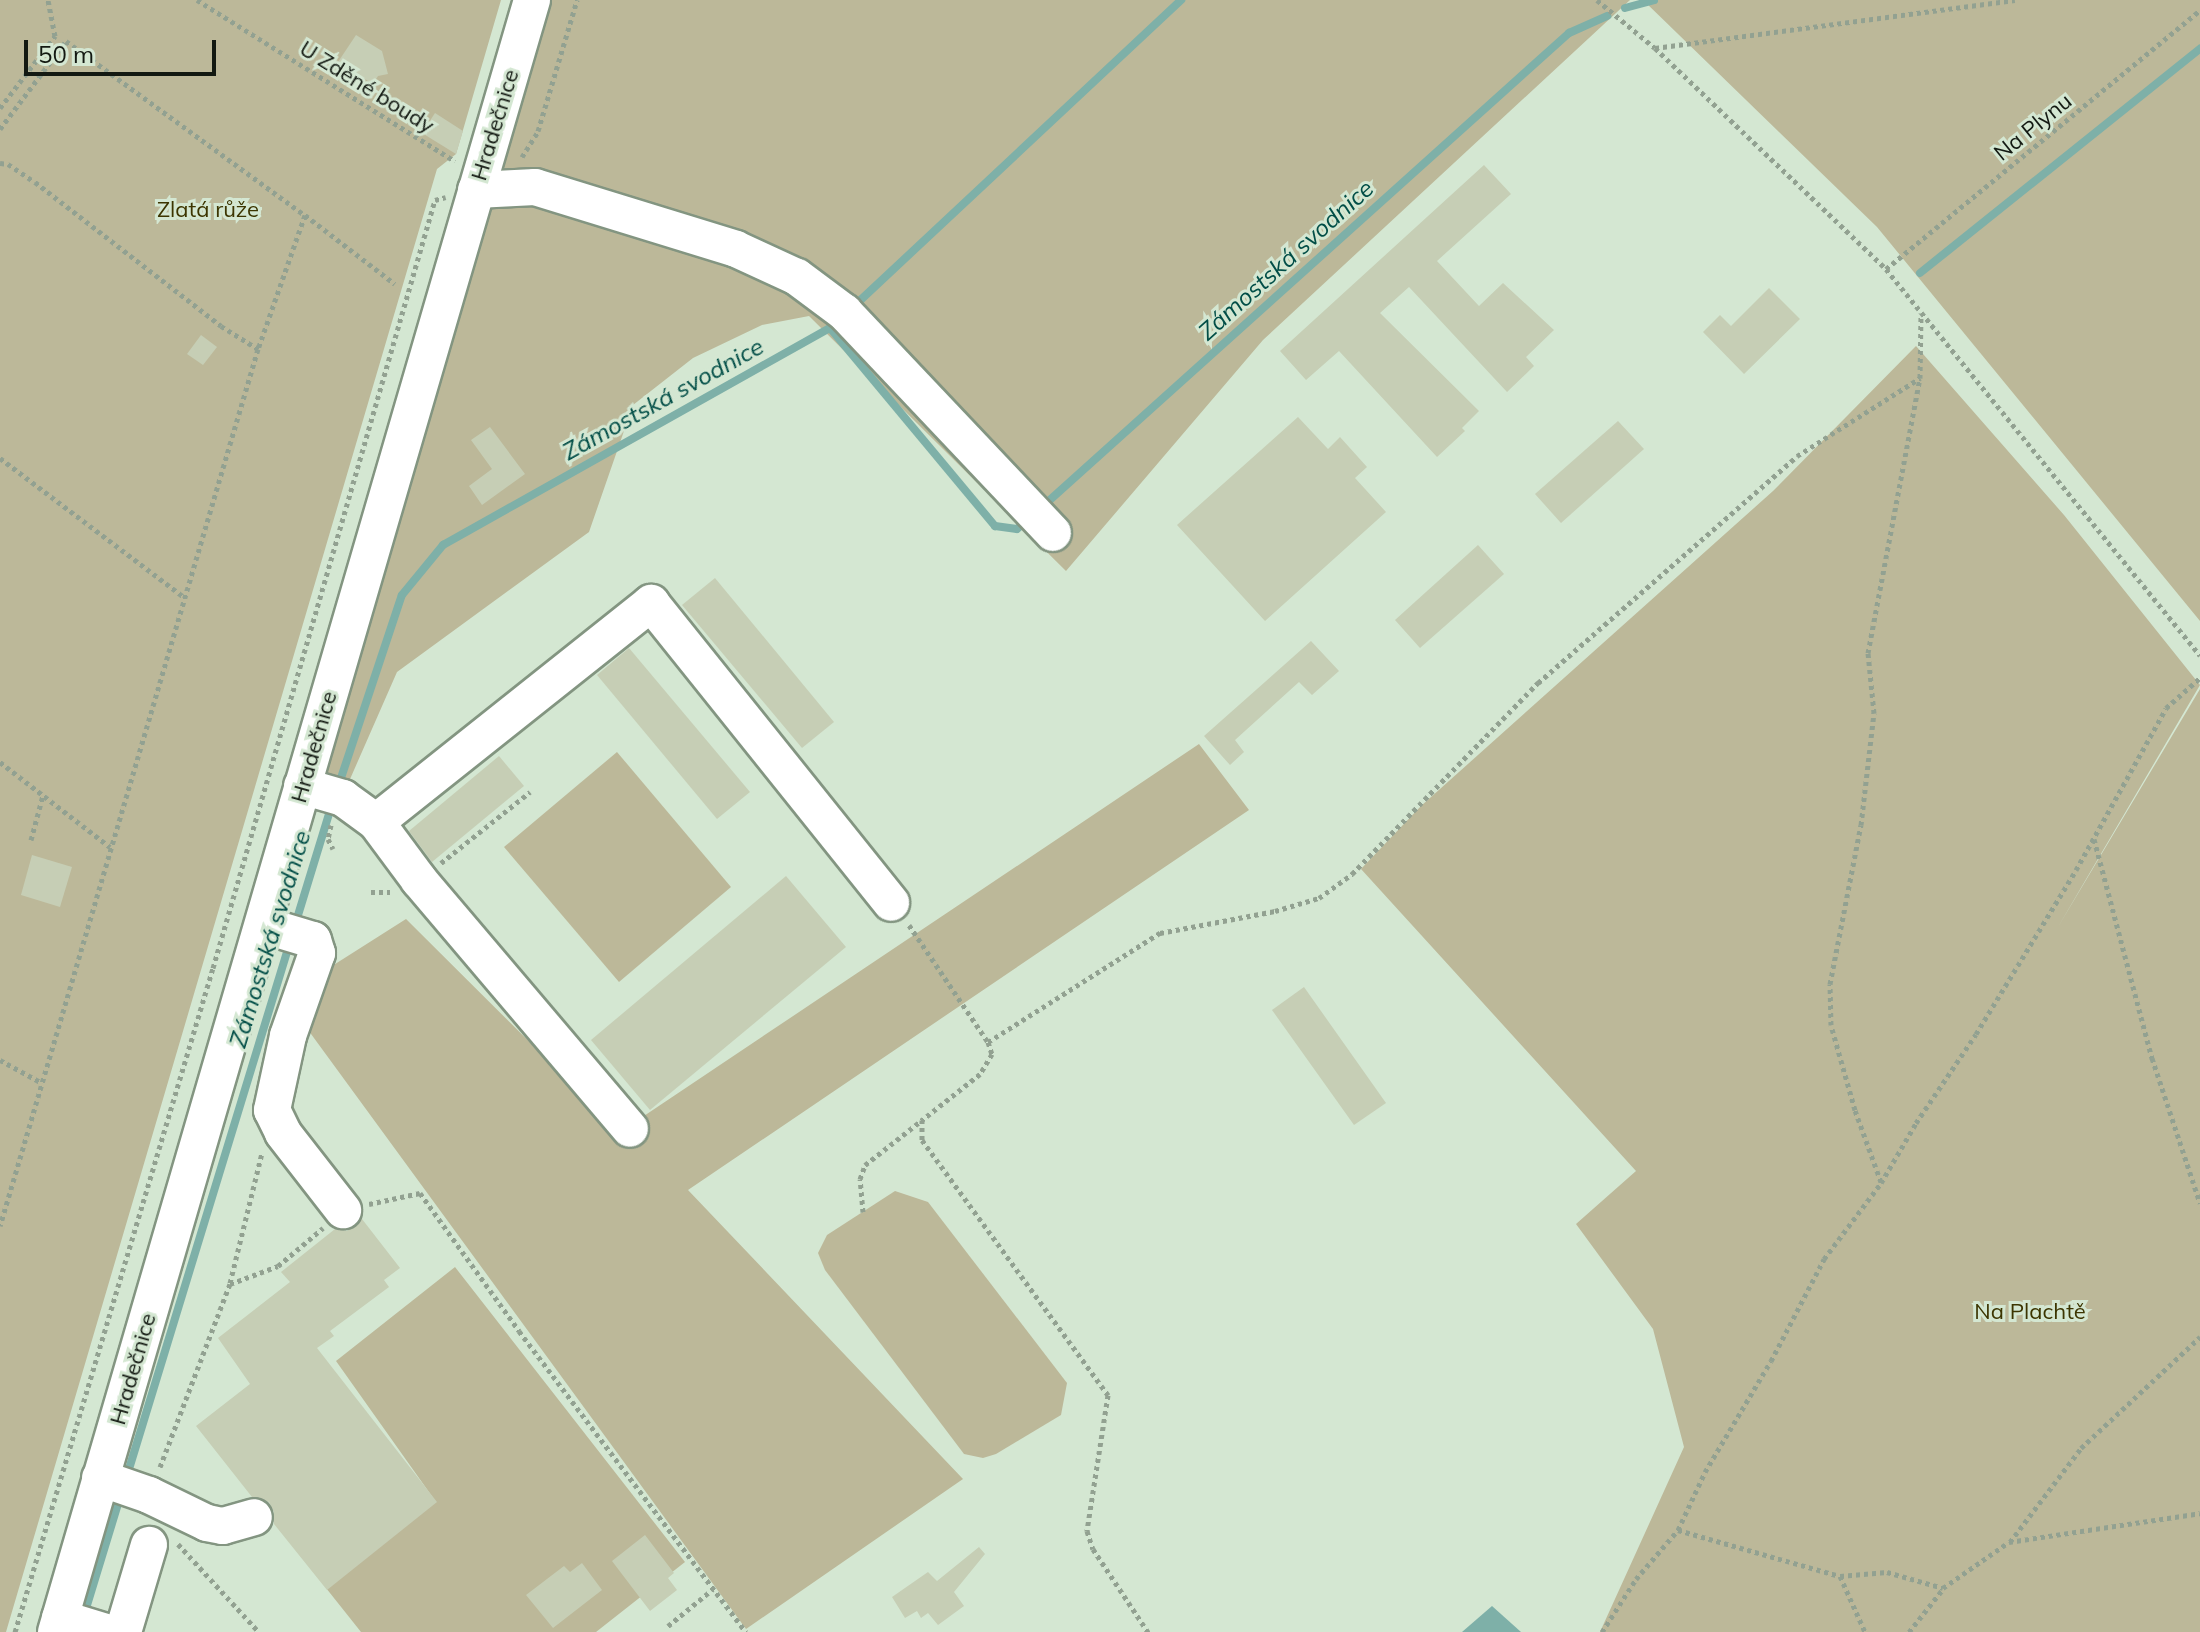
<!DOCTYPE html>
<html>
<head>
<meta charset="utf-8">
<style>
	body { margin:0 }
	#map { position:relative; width:2200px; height:1632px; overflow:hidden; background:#d4e7d2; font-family:Mulish,sans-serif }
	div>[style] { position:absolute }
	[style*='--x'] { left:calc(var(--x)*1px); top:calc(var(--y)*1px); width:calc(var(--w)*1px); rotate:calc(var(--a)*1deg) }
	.green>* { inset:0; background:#bcb899 }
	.water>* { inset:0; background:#7eb0a8 }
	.stream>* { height:8px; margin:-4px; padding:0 4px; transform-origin:4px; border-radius:4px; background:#7eb0a8 }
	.building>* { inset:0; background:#c6ceb5 }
	.path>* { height:5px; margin-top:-2.5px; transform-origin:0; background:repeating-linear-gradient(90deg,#92a191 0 4px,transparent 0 8px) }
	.roads { filter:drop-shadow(2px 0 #839581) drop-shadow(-2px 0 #839581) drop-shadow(0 2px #839581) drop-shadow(0 -2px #839581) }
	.minor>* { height:36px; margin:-18px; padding:0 18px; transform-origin:18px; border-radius:18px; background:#fff }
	span { translate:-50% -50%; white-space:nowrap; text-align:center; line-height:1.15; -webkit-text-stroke:6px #d4e7d2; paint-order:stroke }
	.street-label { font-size:22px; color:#131912 }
	.park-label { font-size:22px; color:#3c3501 }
	.water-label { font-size:24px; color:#024e47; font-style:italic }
	.scale { position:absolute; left:24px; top:40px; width:192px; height:36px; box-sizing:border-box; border:4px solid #131912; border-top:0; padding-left:10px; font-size:24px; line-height:28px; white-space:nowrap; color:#131912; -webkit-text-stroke:6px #d4e7d2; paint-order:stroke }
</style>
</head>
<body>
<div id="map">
	<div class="green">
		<i style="clip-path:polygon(0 0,501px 0,456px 154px,437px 169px,6px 1632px,0 1632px)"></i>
		<i style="clip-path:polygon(547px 0,1630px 0,1263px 340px,1066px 571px,809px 316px,762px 325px,693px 358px,633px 405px,589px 532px,397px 672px,347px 786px,322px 777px)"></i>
		<i style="clip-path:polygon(1643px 0,2200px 0,2200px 621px,1877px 227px)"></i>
		<i style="clip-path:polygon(1916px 346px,2064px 515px,2200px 685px,2058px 927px,2200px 689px,2200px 1632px,1600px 1632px,1684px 1447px,1653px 1329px,1576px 1224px,1636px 1171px,1361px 869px,1421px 806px,1773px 491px)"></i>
		<i style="clip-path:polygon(1199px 744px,1249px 810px,688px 1190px,963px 1479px,746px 1629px,303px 1023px,321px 973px,406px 919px,620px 1132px)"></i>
		<i style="clip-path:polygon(617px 752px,731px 887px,619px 982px,504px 847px)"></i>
		<i style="clip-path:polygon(895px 1191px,928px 1202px,1067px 1383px,1061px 1415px,996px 1454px,983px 1458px,964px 1454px,825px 1270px,818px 1253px,827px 1235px)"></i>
		<i style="clip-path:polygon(455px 1267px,685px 1562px,596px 1632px,361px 1632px,326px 1588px,436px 1502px,336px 1361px)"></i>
	</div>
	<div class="water">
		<i style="clip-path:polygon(1492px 1606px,1521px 1632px,1462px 1632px)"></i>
	</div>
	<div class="stream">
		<i style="--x:1625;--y:8;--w:30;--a:-15"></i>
		<i style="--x:1920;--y:273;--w:359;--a:-38.7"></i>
		<i style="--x:852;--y:308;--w:451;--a:-43.1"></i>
		<i style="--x:1042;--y:507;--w:709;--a:-41.97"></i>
		<i style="--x:1569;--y:33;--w:42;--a:-24.1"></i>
		<i style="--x:338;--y:787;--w:202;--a:-71.6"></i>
		<i style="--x:402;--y:595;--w:65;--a:-50.6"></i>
		<i style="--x:443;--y:545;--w:444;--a:-29.3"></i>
		<i style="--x:830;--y:328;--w:258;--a:50.2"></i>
		<i style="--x:995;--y:526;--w:22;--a:8"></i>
		<i style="--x:1017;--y:529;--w:16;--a:-40"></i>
		<i style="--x:295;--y:925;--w:127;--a:-73"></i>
		<i style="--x:129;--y:1469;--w:551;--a:-73.01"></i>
		<i style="--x:84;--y:1615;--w:116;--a:-73"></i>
	</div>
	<div class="building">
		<i style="clip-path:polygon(356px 35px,382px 51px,388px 74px,378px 76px,373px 84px,338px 62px)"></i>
		<i style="clip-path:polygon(435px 113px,463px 131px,456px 154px,422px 133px)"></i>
		<i style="clip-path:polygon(1484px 165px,1511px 194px,1437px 261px,1479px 306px,1503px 283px,1554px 330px,1526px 357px,1534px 366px,1507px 392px,1409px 287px,1380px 313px,1479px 411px,1462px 428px,1465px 431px,1437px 457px,1339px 351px,1306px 380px,1280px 351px)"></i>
		<i style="clip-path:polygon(1769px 288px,1800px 319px,1744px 374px,1703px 332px,1720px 315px,1731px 326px)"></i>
		<i style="clip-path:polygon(201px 335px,217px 347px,203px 365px,187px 354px)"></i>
		<i style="clip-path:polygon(1298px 417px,1328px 449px,1340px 437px,1367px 467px,1355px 478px,1386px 512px,1265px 621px,1177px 525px)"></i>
		<i style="clip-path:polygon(1618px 421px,1644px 449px,1561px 523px,1535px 494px)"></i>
		<i style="clip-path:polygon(490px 427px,525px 474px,482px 505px,469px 486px,492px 469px,471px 440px)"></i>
		<i style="clip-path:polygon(1478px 545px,1504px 574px,1420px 648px,1395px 620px)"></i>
		<i style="clip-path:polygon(715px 578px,834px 722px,802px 748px,682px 605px)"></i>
		<i style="clip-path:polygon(1311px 641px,1339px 671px,1312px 695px,1299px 682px,1235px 740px,1244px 752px,1230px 765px,1204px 736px)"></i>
		<i style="clip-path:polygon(629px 648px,750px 792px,717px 819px,597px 675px)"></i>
		<i style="clip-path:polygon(499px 756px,524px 786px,432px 862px,409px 831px)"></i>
		<i style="clip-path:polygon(32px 855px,72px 867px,60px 907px,21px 895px)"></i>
		<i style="clip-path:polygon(786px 876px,846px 947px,650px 1110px,591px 1040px)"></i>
		<i style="clip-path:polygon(1304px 987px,1386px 1103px,1354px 1125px,1272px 1010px)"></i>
		<i style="clip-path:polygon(362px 1219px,400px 1268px,384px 1280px,389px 1287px,330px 1331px,334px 1336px,317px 1348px,437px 1502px,327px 1590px,274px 1524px,274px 1512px,269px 1502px,252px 1497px,196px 1426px,250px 1384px,218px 1338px,290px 1282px,281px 1272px,335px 1229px,347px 1231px)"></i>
		<i style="clip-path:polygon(645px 1535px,674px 1573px,668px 1578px,677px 1590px,650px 1611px,612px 1561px)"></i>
		<i style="clip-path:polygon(979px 1547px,985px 1554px,954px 1592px,964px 1606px,938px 1625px,928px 1613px,921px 1618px,917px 1611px,905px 1618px,892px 1597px,928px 1572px,937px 1581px)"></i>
		<i style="clip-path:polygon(582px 1563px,602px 1590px,553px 1628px,526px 1595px,564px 1566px,570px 1572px)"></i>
	</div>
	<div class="path">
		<i style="--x:197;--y:0;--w:304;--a:32"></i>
		<i style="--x:1597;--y:0;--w:75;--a:39.6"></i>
		<i style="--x:1655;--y:48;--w:320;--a:43.7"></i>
		<i style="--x:1886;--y:269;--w:498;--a:50.9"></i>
		<i style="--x:1655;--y:48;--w:363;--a:-7.6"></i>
		<i style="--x:0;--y:108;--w:91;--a:-52.6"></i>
		<i style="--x:55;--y:36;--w:37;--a:-101"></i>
		<i style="--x:0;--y:129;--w:110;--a:-53.1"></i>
		<i style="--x:66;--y:41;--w:296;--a:36.1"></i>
		<i style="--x:305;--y:215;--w:142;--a:109.3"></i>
		<i style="--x:258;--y:349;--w:914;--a:106.39"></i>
		<i style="--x:522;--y:157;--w:31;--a:-58"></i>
		<i style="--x:538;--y:131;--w:137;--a:-73.4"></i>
		<i style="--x:0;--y:163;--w:8;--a:7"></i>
		<i style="--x:8;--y:164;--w:32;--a:34"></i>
		<i style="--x:35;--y:182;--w:235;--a:37.7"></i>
		<i style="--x:221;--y:326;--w:44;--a:31.9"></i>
		<i style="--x:305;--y:215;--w:113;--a:37.5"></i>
		<i style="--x:1886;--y:269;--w:407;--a:-39.5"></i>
		<i style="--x:0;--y:458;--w:231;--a:37.1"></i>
		<i style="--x:0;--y:762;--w:139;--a:37.7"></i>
		<i style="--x:331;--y:825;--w:14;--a:102"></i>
		<i style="--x:328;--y:839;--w:11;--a:63"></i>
		<i style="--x:2094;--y:839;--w:227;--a:75.2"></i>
		<i style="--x:2152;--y:1058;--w:153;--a:71.7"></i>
		<i style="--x:31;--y:840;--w:47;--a:-75.1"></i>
		<i style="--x:441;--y:863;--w:114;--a:-38.6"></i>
		<i style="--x:371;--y:892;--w:19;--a:0"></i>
		<i style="--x:909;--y:925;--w:141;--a:56"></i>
		<i style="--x:988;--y:1042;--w:13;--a:72"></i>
		<i style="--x:992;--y:1054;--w:23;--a:121"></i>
		<i style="--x:980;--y:1074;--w:74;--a:141.6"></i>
		<i style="--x:922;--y:1120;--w:20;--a:90"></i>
		<i style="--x:922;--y:1140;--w:316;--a:53.9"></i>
		<i style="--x:1108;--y:1395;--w:138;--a:98.8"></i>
		<i style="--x:1087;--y:1531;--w:19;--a:72"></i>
		<i style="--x:1093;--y:1549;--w:100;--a:56.5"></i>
		<i style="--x:988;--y:1042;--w:204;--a:-32.4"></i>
		<i style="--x:1160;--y:933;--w:117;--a:-10.8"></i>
		<i style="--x:1275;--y:911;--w:46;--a:-16.5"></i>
		<i style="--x:1319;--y:898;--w:41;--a:-36"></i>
		<i style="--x:1352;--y:874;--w:267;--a:-45.8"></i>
		<i style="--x:1538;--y:683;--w:344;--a:-41.2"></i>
		<i style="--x:1797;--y:456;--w:146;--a:-32.4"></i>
		<i style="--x:1920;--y:378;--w:65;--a:-89.1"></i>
		<i style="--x:0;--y:1060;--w:48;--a:28.7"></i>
		<i style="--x:1881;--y:1182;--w:77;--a:-109.9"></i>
		<i style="--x:1855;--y:1110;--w:88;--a:-105.8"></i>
		<i style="--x:1831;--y:1025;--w:41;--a:-91.4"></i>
		<i style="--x:1830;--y:984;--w:162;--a:-79"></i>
		<i style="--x:1861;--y:825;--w:113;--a:-83.4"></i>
		<i style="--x:1874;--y:713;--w:60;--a:-95.7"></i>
		<i style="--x:1868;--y:653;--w:280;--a:-79.3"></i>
		<i style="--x:369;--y:1204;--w:52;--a:-12.2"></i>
		<i style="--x:420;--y:1193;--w:170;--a:54.3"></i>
		<i style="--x:519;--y:1331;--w:377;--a:53"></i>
		<i style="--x:863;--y:1212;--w:33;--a:-95"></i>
		<i style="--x:860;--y:1179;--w:15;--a:-70"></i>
		<i style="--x:865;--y:1165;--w:73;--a:-38.3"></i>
		<i style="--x:230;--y:1283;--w:134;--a:-76.2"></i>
		<i style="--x:160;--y:1467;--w:196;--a:-69.1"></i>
		<i style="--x:230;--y:1284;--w:51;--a:-20.6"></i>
		<i style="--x:278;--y:1266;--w:59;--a:-40.2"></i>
		<i style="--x:1678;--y:1530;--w:168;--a:15.9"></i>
		<i style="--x:1840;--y:1576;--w:47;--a:-4.9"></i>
		<i style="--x:1887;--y:1572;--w:58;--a:15.9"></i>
		<i style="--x:1943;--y:1588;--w:80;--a:-34.9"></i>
		<i style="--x:2009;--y:1542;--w:193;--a:-8.6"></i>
		<i style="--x:2010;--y:1542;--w:118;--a:-52.9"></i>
		<i style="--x:2081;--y:1448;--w:163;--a:-43"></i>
		<i style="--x:178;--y:1544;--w:120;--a:47.4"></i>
		<i style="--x:1840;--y:1576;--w:61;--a:65.9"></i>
		<i style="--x:668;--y:1626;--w:58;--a:-39.4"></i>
		<i style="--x:15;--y:1632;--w:693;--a:-73.4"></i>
		<i style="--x:213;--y:968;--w:799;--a:-73.88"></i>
		<i style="--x:435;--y:200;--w:11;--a:-15"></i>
		<i style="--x:1602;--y:1632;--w:63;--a:-57.3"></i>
		<i style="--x:1636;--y:1579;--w:65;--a:-49.4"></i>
		<i style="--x:1678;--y:1530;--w:64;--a:-65"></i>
		<i style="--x:1705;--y:1472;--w:129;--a:-59.3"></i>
		<i style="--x:1771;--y:1361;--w:115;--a:-62.5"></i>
		<i style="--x:1824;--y:1259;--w:95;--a:-53.1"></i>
		<i style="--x:1881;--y:1183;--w:69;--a:-59.7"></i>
		<i style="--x:1916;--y:1123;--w:107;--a:-56"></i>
		<i style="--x:1976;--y:1034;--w:192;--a:-58.6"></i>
		<i style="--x:2076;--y:870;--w:185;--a:-60.9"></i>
		<i style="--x:2166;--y:708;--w:45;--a:-41.4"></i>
		<i style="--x:1909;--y:1632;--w:55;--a:-51.7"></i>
	</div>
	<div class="roads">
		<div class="minor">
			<i style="--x:476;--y:190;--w:59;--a:-2.9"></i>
			<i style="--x:535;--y:187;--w:210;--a:17.1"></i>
			<i style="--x:736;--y:249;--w:67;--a:24.7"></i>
			<i style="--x:797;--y:277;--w:59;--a:36.7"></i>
			<i style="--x:844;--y:312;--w:304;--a:46.6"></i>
			<i style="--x:302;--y:786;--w:43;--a:16.3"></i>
			<i style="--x:343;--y:798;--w:41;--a:36"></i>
			<i style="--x:376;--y:822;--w:352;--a:-38.5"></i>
			<i style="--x:651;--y:603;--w:384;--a:51.3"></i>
			<i style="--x:376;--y:822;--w:72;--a:53.4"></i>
			<i style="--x:419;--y:880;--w:326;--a:49.7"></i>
			<i style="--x:263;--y:925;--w:52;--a:16.7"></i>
			<i style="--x:313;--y:940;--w:14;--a:73"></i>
			<i style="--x:317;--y:953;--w:88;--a:109.3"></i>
			<i style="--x:288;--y:1036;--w:76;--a:102.2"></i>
			<i style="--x:272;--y:1110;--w:25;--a:64"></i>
			<i style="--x:283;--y:1133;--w:98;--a:52.1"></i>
			<i style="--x:100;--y:1478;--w:52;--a:19.1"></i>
			<i style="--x:149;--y:1495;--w:64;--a:25.8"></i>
			<i style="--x:207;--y:1523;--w:16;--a:11"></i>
			<i style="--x:223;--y:1526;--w:32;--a:-16"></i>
			<i style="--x:60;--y:1618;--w:48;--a:16.9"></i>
			<i style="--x:56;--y:1632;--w:1700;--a:-73.74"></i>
			<i style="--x:123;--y:1632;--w:91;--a:-73.4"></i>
		</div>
	</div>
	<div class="street-label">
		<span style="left:367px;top:87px;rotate:32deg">U Zděné boudy</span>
		<span style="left:495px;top:125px;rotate:-73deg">Hradečnice</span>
		<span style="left:2033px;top:127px;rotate:-39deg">Na Plynu</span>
		<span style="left:314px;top:747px;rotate:-74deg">Hradečnice</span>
		<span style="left:133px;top:1369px;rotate:-74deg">Hradečnice</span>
	</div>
	<div class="park-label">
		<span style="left:208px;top:210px">Zlatá růže</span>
		<span style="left:2030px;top:1312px">Na Plachtě</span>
	</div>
	<div class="water-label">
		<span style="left:1286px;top:260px;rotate:-42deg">Zámostská svodnice</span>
		<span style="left:663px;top:399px;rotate:-29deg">Zámostská svodnice</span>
		<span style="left:270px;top:939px;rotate:-73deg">Zámostská svodnice</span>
	</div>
	<div class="scale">50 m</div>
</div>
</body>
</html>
